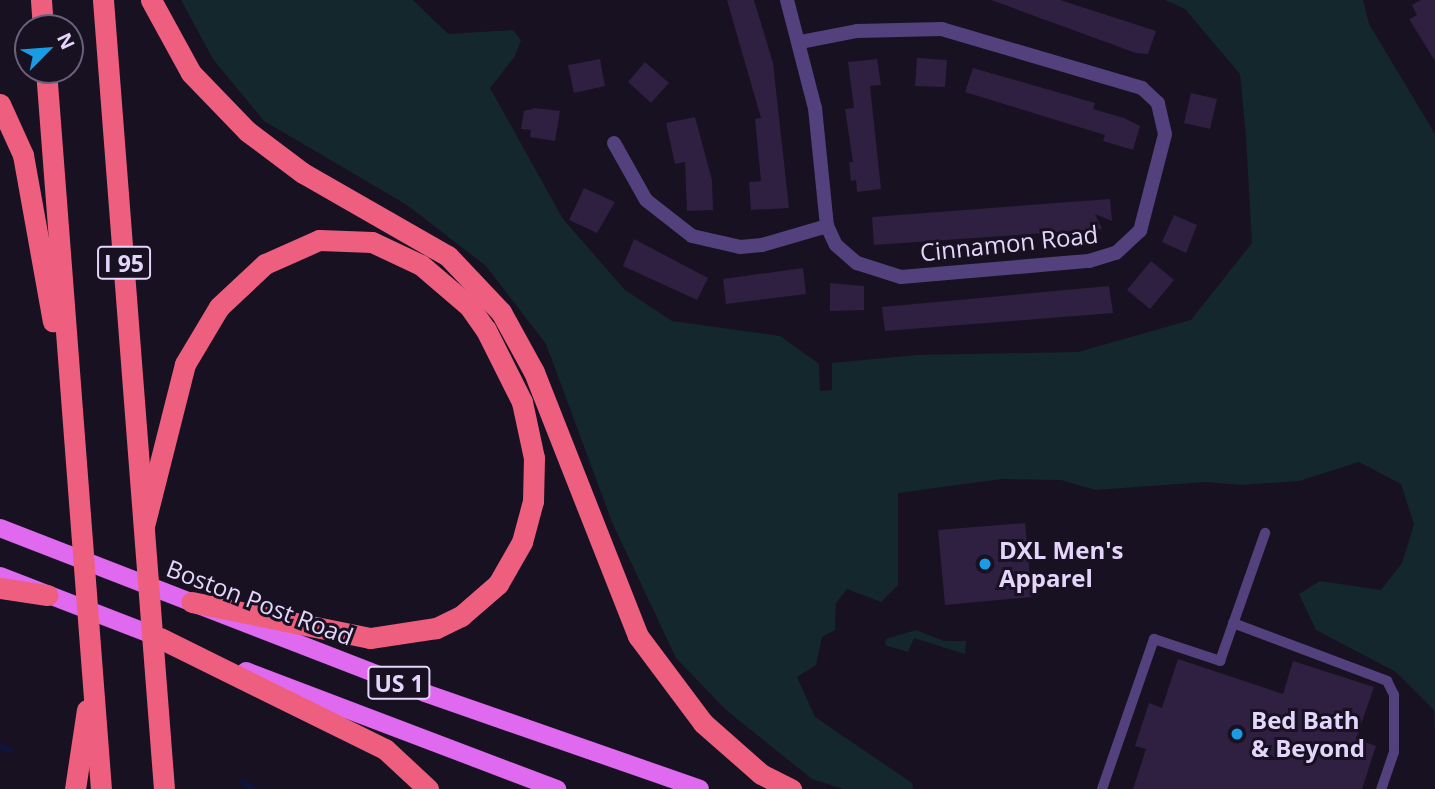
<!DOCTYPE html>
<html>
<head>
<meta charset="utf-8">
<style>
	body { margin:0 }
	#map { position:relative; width:1435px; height:789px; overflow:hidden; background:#181122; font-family:"Open Sans",sans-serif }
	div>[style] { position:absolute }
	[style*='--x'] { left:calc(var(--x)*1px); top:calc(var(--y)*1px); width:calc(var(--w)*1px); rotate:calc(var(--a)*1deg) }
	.green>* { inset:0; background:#14272c }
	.stream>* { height:6px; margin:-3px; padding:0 3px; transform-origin:3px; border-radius:3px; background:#0f143d }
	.building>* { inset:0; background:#2f1f41 }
	.service>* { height:10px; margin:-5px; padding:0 5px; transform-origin:5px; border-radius:5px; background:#52417c }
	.minor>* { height:14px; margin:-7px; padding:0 7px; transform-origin:7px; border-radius:7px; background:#52417c }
	.primary>* { height:18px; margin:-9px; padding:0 9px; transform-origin:9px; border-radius:9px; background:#df69ef }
	.motorway>* { height:21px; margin:-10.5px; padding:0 10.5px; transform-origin:10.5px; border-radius:10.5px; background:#ee5f7f }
	.dots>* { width:19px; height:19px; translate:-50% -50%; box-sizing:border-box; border:4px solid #181122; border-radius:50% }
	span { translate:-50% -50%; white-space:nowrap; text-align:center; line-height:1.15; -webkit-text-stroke:6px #181122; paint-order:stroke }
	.shield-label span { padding:2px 5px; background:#181122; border:2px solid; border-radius:5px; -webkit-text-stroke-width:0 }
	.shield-label { font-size:23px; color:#e4d6fb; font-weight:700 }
	.street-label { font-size:24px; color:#e4d6fb }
	.poi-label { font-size:24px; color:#e4d6fb; font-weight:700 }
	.left { translate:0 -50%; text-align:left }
	.north { position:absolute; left:14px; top:14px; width:70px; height:70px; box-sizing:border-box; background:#181122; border:2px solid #6a6079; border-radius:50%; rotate:65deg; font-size:19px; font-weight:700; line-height:28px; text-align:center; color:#e4d6fb }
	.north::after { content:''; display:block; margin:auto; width:24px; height:32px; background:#199ce4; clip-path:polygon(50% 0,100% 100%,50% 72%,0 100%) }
</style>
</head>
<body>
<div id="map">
	<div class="green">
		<i style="clip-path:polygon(181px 0,413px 0,448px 34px,513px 30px,521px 40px,515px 56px,490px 88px,563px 219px,625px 290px,672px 321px,780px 336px,819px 364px,820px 391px,832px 390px,832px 363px,917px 355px,1078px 352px,1191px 320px,1252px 243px,1246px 137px,1240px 74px,1185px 9px,1165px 0,1363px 0,1369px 24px,1435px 134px,1435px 733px,1434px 710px,1396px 672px,1316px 630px,1299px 594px,1320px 581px,1381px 590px,1402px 563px,1414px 524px,1401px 484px,1359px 462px,1299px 481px,1241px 485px,1206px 482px,1095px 490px,1061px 480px,1002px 479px,898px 493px,898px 585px,881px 602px,847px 589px,836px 603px,835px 630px,822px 637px,816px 665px,797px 677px,815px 717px,912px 783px,913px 789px,843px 789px,812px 779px,726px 710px,676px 658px,612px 522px,546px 344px,486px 266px,407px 205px,264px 121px,213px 59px)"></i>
		<i style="clip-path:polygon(916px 630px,944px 641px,966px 641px,965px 654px,914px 638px,908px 652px,885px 645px,886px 639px)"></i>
	</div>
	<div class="stream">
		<i style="--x:0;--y:747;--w:11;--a:15"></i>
		<i style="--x:242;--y:782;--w:14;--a:30"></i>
	</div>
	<div class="building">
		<i style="clip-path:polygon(727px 0,754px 0,773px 63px,789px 208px,751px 210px,749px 182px,761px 181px,755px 119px,761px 118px)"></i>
		<i style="clip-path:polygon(991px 0,1060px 0,1156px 31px,1148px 54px,1136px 53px)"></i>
		<i style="clip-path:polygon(1421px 0,1435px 0,1435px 61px,1409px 19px,1417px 15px,1412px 5px)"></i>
		<i style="clip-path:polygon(917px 58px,947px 60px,945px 87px,915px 86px)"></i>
		<i style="clip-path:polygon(600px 59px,605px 86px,574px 93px,568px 65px)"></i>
		<i style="clip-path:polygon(877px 59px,881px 85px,870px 86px,881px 189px,857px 192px,856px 180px,851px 181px,849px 162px,853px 162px,845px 109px,854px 108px,848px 62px)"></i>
		<i style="clip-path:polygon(645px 62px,669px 83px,651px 103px,628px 82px)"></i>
		<i style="clip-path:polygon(973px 68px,1095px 103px,1093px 109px,1124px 118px,1140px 126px,1133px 150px,1103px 141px,1105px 135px,965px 92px)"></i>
		<i style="clip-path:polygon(1191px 93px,1217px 99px,1210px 129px,1184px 123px)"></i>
		<i style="clip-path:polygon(535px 108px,560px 111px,555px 141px,530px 137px,531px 130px,521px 129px,524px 111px)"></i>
		<i style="clip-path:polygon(695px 117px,712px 180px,713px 210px,687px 211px,685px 162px,675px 164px,666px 123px)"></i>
		<i style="clip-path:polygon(584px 188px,615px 202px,597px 233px,569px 220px)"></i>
		<i style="clip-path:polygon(1110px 199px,1112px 221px,1095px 214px,1102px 229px,874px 245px,872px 217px)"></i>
		<i style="clip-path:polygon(1174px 215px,1197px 225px,1186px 253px,1162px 242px)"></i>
		<i style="clip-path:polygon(634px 239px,708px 278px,697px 300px,623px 266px)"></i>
		<i style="clip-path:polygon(1151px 261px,1174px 280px,1150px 309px,1127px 290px)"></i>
		<i style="clip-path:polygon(803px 268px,806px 294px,726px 304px,723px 279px)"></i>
		<i style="clip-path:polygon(830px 283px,864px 286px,864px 310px,830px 311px)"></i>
		<i style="clip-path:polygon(1109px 286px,1113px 313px,885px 331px,882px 307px)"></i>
		<i style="clip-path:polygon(1025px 523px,1032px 597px,945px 605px,938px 530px)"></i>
		<i style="clip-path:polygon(1178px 659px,1283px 694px,1293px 661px,1374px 687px,1356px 739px,1376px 746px,1362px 789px,1133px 789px,1146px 749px,1135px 746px,1149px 703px,1162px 708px)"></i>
	</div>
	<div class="service">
		<i style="--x:1233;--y:623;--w:165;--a:20.6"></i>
		<i style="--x:1387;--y:681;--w:16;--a:63"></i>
		<i style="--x:1394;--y:695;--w:57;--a:90"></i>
		<i style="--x:1394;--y:752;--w:39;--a:109"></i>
		<i style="--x:1102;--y:789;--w:159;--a:-70.9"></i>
		<i style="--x:1154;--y:639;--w:70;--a:18.4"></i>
		<i style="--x:1220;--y:661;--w:136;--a:-70.6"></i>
	</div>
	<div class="minor">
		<i style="--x:787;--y:0;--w:112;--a:75.5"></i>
		<i style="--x:815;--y:108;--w:119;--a:84.2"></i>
		<i style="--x:827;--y:226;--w:21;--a:65"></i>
		<i style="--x:836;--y:245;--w:28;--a:41"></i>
		<i style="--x:857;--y:263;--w:46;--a:17.7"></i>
		<i style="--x:901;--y:277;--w:189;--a:-4.9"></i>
		<i style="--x:1089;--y:261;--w:28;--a:-17"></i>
		<i style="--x:1116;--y:253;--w:33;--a:-43"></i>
		<i style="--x:1140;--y:231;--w:100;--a:-75.5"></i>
		<i style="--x:1165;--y:134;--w:32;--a:-103"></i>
		<i style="--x:1158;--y:103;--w:22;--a:-137"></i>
		<i style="--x:1142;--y:88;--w:209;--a:-163.6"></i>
		<i style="--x:942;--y:29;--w:85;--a:178.7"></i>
		<i style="--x:857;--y:31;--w:57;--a:168.9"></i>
		<i style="--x:614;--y:143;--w:65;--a:60.7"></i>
		<i style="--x:646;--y:200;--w:58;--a:38"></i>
		<i style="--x:692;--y:236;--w:49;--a:12.9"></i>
		<i style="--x:740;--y:247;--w:22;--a:-5"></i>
		<i style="--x:762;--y:245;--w:68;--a:-16.3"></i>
	</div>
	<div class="primary">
		<i style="--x:0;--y:528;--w:456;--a:21.2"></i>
		<i style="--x:425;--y:693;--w:291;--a:19.2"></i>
		<i style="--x:0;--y:576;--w:173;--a:21.1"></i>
		<i style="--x:246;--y:671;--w:333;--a:20.8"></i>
	</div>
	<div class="motorway">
		<i style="--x:41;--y:0;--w:28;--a:86"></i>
		<i style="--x:103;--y:0;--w:791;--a:85.58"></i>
		<i style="--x:151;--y:0;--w:83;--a:61.3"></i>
		<i style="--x:191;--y:73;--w:81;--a:46"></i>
		<i style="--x:247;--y:131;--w:70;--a:36.9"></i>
		<i style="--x:303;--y:173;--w:167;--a:29.8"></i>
		<i style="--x:448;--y:256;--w:77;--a:46.6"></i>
		<i style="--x:501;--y:312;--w:68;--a:61.2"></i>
		<i style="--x:534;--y:372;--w:284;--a:68.5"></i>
		<i style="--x:638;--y:636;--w:109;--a:53.2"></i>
		<i style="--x:703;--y:723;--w:77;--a:41.3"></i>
		<i style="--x:761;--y:774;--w:34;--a:27"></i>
		<i style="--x:46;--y:70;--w:721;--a:85.63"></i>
		<i style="--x:0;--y:104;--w:56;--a:65.7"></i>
		<i style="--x:23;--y:155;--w:169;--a:79.8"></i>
		<i style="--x:144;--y:526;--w:167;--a:-75.8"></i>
		<i style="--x:185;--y:364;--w:66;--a:-59.2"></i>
		<i style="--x:219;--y:307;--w:63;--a:-43.1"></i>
		<i style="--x:265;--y:264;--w:59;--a:-24"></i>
		<i style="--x:319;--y:240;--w:53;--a:2.2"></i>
		<i style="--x:372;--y:242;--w:54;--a:25.1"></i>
		<i style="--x:421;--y:265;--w:63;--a:40.5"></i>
		<i style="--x:469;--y:306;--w:29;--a:55"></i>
		<i style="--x:486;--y:330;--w:80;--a:63.4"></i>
		<i style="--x:522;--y:402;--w:57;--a:77.9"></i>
		<i style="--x:534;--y:458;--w:43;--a:91.3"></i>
		<i style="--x:533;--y:501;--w:42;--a:105"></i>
		<i style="--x:522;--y:542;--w:48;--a:119.7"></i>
		<i style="--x:498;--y:584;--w:49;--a:139.1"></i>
		<i style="--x:461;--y:616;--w:28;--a:154"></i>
		<i style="--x:436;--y:628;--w:67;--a:171.4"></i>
		<i style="--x:370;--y:638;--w:182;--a:-168.6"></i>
		<i style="--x:0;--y:588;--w:48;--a:8.5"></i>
		<i style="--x:160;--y:638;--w:251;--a:26.3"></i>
		<i style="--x:385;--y:749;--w:59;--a:42.9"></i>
		<i style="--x:75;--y:789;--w:80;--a:-81.4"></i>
	</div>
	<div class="dots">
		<i style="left:985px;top:564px;background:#199ce4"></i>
		<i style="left:1237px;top:734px;background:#199ce4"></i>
	</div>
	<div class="shield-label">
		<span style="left:124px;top:263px">I 95</span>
		<span style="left:399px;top:683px">US 1</span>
	</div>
	<div class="street-label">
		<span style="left:1009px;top:243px;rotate:-6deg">Cinnamon Road</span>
		<span style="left:260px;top:602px;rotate:21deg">Boston Post Road</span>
	</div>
	<div class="poi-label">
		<span class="left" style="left:999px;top:564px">DXL Men's<br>Apparel</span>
		<span class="left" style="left:1251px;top:734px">Bed Bath<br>&amp; Beyond</span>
	</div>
	<div class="north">N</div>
</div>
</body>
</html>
